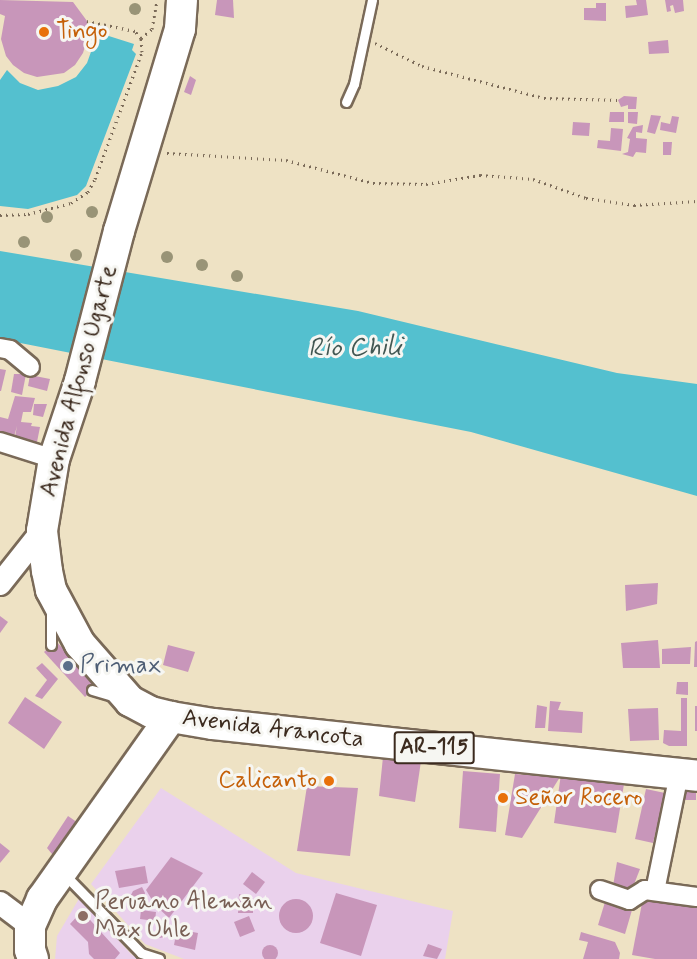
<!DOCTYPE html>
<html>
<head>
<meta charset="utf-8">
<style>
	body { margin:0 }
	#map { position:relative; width:697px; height:959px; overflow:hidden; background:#eee2c4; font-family:Mynerve,sans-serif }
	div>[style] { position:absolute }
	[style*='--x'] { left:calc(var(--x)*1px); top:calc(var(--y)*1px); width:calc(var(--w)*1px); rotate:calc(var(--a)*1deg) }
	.built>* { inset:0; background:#ead1ec }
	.water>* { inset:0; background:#54c0cf }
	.building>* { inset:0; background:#c896ba }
	.round { border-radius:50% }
	.path>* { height:3px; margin-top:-1.5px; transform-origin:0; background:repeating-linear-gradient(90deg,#7a6a58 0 1.5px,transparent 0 6px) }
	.roads { filter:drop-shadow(2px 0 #7a6a58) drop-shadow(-2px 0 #7a6a58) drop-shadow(0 2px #7a6a58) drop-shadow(0 -2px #7a6a58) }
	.service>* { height:9px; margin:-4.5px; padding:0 4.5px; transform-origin:4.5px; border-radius:4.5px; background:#fff }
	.minor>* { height:18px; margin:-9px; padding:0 9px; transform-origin:9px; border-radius:9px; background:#fff }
	.tertiary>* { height:22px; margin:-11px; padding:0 11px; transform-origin:11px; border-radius:11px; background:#fff }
	.primary>* { height:30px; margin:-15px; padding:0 15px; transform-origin:15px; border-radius:15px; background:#fff }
	.trees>* { width:12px; height:12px; margin:-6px; border-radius:50%; background:#999477 }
	.dots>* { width:16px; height:16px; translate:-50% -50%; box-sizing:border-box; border:3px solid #f6f6f2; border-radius:50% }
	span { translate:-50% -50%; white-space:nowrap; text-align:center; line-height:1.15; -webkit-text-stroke:6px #f6f6f2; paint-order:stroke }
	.shield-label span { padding:2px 4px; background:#f6f6f2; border:2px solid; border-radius:4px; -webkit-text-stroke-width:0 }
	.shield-label { font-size:22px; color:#3b2a1e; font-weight:700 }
	.food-label { font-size:24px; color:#c56008 }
	.left { translate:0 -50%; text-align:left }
	.right { translate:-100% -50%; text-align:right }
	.street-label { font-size:24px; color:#3b2a1e }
	.service-label { font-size:24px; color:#4e5e75 }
	.education-label { font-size:24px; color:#785e54 }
	.water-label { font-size:26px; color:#425753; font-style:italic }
</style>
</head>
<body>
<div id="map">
	<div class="built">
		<i style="clip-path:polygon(161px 788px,296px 873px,453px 911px,445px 959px,184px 959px,145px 944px,91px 884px)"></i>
		<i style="clip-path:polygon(80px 897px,131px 954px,138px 959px,55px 959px,57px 936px)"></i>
	</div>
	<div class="water">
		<i style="clip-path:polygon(93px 31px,134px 44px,132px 50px,136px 54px,86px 186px,77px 195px,28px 209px,0 206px,0 80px,7px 70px,20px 83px,38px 90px,58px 86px,76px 77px,87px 63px,92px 49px)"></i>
		<i style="clip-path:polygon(0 251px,358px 311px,617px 373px,697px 384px,697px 496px,471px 432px,0 339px)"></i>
	</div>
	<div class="building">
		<i style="clip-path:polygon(0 0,73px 2px,87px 21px,87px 40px,83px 53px,75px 65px,64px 73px,37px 77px,24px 73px,13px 65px,6px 56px,1px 39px,5px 16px,0 14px)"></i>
		<i style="clip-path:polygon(217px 0,233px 0,234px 18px,215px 15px)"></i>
		<i style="clip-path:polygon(636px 0,646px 0,648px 15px,626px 18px,625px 6px,637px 5px)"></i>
		<i style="clip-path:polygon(665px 0,683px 0,684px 11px,675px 13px,673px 5px,670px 6px,671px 11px,667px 12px)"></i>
		<i style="clip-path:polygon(596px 3px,606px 3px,606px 21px,584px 20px,584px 8px,596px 8px)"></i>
		<i style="clip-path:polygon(668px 40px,669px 53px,649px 54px,648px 42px)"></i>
		<i style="clip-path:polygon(190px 76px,196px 80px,191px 95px,184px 92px)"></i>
		<i style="clip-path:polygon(624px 96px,637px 97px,636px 109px,628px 109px,628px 105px,621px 107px,618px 100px)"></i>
		<i style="clip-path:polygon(610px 112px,624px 112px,624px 122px,609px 122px)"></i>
		<i style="clip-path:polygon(628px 112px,638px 112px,637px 124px,628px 123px)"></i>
		<i style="clip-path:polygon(651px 115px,661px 116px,655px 134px,647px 132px)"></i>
		<i style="clip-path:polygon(672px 116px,679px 117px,676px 133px,660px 130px,661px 122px,670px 124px)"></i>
		<i style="clip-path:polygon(573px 122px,590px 123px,589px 136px,572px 135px)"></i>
		<i style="clip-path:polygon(643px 125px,642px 133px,636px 132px,636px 138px,647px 139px,646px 153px,636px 152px,633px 157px,622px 154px,628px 152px,630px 139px,627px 138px,633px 127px)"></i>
		<i style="clip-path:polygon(611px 128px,623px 129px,621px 151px,597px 148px,598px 140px,610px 141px)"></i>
		<i style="clip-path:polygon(663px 142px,672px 142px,671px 155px,663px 155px)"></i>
		<i style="clip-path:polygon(0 369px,6px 370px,1px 391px,0 391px)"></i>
		<i style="clip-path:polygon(14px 374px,26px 374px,22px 395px,11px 392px)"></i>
		<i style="clip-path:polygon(30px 375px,50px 379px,47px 391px,28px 386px)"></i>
		<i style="clip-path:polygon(15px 396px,35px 398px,31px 412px,23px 412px,21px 422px,32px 423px,31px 426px,40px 427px,36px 447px,14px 442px,17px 426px,12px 444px,0 438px,0 417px,8px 419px)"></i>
		<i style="clip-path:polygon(34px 404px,47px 404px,43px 417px,33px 415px)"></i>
		<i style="clip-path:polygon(658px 583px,657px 604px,626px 611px,625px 585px)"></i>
		<i style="clip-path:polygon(0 616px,8px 622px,0 633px)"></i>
		<i style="clip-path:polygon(658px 640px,660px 668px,623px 668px,621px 643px)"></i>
		<i style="clip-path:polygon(56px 641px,97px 686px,85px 697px,44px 652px)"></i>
		<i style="clip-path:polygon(697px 641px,697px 667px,694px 667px,695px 642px)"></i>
		<i style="clip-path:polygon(168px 645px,195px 652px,188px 672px,163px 665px)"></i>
		<i style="clip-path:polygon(691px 647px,690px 664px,662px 664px,662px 649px)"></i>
		<i style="clip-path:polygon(42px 663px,58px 679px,42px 699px,35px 696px,47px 680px,36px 668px)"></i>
		<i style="clip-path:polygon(677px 682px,688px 682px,688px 695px,676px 694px)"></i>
		<i style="clip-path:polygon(25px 697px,62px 722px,44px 749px,8px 723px)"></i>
		<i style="clip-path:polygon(681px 698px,687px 698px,687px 746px,669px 746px,663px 743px,664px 730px,681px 731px)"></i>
		<i style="clip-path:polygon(550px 701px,561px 702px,558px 710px,583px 712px,582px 733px,548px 731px)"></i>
		<i style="clip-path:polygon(537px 705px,547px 707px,545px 728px,535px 728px)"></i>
		<i style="clip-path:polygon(695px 706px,697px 706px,697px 731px,695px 731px)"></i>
		<i style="clip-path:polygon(658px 708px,659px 740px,630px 741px,628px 709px)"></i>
		<i style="clip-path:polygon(383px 757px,421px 761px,415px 802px,379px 796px)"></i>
		<i style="clip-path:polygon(463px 771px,500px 774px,496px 832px,459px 828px)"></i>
		<i style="clip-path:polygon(515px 774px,560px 777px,522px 838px,505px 835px)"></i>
		<i style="clip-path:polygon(561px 774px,624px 784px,616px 833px,554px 823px)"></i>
		<i style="clip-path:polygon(307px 786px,358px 788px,350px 856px,297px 851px)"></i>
		<i style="clip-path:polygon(684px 787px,696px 787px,696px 800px,684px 800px)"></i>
		<i style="clip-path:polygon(646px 789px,665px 793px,653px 843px,635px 839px)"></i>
		<i style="clip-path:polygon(68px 816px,84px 827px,57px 860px,47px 848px)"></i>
		<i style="clip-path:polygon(0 843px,10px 851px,0 863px)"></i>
		<i style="clip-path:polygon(171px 857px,203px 873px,169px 918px,155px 905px,146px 890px)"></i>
		<i style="clip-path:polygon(617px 862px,640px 869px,631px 892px,613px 886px)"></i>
		<i style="clip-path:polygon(145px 866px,148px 883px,119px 888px,115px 871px)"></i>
		<i style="clip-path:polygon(252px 872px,265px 882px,256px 894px,243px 884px)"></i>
		<i style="clip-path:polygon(142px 887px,145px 893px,143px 904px,136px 905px,130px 897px,133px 891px)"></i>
		<i style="clip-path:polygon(336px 893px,377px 905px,361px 956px,320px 943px)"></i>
		<i style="clip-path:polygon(239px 894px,253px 899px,253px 913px,238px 913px)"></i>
		<i style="clip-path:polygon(643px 898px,697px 904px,697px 959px,655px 959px,632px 955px)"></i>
		<i class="round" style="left:279px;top:899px;width:34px;height:34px"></i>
		<i style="clip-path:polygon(605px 902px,632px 910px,625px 934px,598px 925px)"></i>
		<i style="clip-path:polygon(141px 910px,156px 912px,155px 921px,140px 919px)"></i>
		<i style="clip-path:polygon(82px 911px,120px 953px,115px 959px,94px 959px,89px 954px,88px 942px,70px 924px)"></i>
		<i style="clip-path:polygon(249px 916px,255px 931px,240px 937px,234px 922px)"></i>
		<i style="clip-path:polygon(170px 924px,172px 936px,159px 938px,157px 926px)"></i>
		<i style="clip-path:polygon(177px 929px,198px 933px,195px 950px,174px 945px)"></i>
		<i style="clip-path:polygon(581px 932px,615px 942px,620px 953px,619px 959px,583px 959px,588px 942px,579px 940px)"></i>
		<i style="clip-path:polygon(428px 944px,442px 949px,437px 959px,423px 956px)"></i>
		<i class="round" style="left:262px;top:945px;width:16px;height:16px"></i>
	</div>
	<div class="path">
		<i style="--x:141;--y:38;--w:14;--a:-39"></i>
		<i style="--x:152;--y:29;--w:29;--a:-80"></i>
		<i style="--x:375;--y:43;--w:52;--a:26.1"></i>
		<i style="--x:422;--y:66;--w:126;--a:14.7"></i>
		<i style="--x:544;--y:98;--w:74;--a:1.5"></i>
		<i style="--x:167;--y:153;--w:119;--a:3.4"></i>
		<i style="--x:286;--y:160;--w:90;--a:14.8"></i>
		<i style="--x:373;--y:183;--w:53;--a:1.1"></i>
		<i style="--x:426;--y:184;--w:55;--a:-9.5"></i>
		<i style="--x:480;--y:175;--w:53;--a:4.3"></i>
		<i style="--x:533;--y:179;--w:56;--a:19.7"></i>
		<i style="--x:586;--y:198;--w:49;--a:8.3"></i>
		<i style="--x:634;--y:205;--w:63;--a:-3.6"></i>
		<i style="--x:0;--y:215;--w:28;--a:-2"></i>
		<i style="--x:28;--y:214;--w:44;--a:-14.3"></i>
		<i style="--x:71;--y:203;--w:20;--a:-33"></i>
		<i style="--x:88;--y:192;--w:15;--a:-62"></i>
		<i style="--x:95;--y:179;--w:135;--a:-69.7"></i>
		<i style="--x:142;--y:52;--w:14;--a:-94"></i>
		<i style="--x:141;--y:38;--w:9;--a:-131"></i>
		<i style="--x:135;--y:31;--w:49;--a:-168.2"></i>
	</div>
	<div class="roads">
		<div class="service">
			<i style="--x:346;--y:102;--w:20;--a:-66"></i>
			<i style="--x:354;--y:84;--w:86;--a:-77.9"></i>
			<i style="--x:51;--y:645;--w:34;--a:-90"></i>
			<i style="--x:92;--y:690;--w:22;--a:16"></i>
			<i style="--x:64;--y:874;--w:110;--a:45.7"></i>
			<i style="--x:141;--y:953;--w:19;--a:18"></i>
		</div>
		<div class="minor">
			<i style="--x:0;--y:348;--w:10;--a:11"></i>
			<i style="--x:10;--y:350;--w:26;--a:40"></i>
			<i style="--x:0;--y:442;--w:57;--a:17.5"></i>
			<i style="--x:600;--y:890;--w:31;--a:19"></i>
			<i style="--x:629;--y:900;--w:19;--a:-32"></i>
			<i style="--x:645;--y:890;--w:52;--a:7.7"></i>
			<i style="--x:655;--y:891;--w:119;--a:-78.4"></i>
		</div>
		<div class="tertiary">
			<i style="--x:0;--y:584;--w:68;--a:-51.6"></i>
			<i style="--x:0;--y:903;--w:38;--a:37"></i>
		</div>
		<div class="primary">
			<i style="--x:182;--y:0;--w:29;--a:94"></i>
			<i style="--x:180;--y:29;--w:211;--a:106.8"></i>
			<i style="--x:119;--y:231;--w:155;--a:104.6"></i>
			<i style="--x:80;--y:381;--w:82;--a:108.4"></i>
			<i style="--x:54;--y:459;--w:73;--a:99.5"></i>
			<i style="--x:42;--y:531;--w:40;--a:82.9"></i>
			<i style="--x:47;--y:571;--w:19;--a:78"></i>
			<i style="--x:51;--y:590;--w:61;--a:61.8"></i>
			<i style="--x:80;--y:644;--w:76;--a:48.7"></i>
			<i style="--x:130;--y:701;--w:24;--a:28"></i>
			<i style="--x:151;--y:712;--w:21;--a:14"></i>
			<i style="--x:171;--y:717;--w:43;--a:9.5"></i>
			<i style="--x:213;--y:724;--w:487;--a:6.1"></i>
			<i style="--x:33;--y:959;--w:9;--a:-108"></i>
			<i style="--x:30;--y:950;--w:24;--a:-90"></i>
			<i style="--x:30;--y:926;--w:30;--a:-66"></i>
			<i style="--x:42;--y:899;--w:223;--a:-54.7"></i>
		</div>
	</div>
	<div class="trees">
		<i style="left:135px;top:9px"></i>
		<i style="left:92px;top:212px"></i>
		<i style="left:47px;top:217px"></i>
		<i style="left:24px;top:242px"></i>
		<i style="left:76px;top:255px"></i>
		<i style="left:167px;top:257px"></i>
		<i style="left:202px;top:265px"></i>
		<i style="left:237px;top:276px"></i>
	</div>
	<div class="dots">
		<i style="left:44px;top:32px;background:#e8710a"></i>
		<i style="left:68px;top:666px;background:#5c6f8a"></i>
		<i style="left:329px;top:781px;background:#e8710a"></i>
		<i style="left:503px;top:798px;background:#e8710a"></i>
		<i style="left:83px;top:916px;background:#8d6e63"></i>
	</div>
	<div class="shield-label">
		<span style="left:434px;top:748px">AR-115</span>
	</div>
	<div class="food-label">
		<span class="left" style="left:56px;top:32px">Tingo</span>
		<span class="right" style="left:317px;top:781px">Calicanto</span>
		<span class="left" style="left:515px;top:798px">Señor Rocero</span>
	</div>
	<div class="street-label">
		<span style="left:79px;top:381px;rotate:-75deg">Avenida Alfonso Ugarte</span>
		<span style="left:273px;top:729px;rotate:7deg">Avenida Arancota</span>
	</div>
	<div class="service-label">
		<span class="left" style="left:80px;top:666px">Primax</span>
	</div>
	<div class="education-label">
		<span class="left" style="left:95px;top:916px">Peruano Aleman<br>Max Uhle</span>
	</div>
	<div class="water-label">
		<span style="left:355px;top:349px;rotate:-1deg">Río Chili</span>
	</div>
</div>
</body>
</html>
